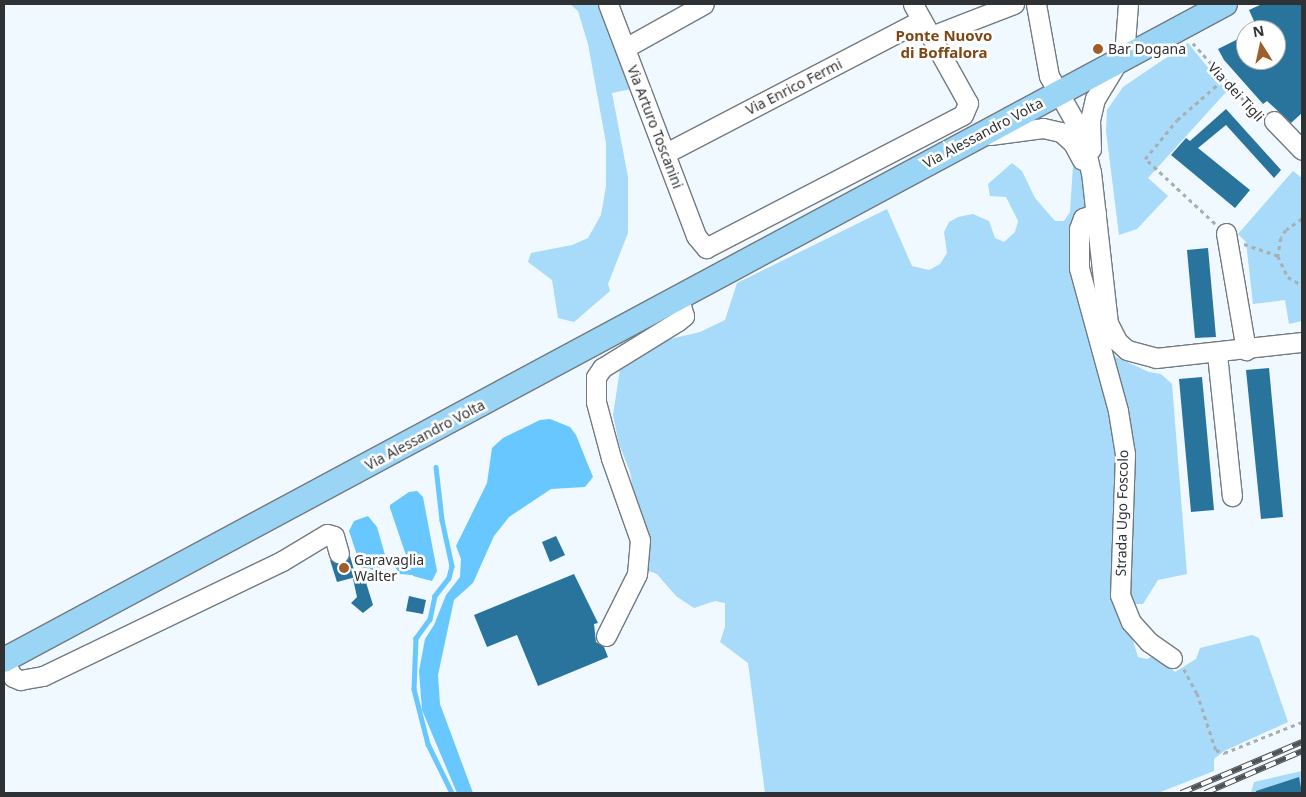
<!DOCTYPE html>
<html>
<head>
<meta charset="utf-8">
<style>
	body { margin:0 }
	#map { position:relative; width:1306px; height:797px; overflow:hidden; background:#eff9ff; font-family:"Noto Sans",sans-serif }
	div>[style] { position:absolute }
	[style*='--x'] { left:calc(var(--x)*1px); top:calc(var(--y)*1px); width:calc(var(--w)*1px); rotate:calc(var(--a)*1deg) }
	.green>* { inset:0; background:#a8daf9 }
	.water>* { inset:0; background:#67c7fe }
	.stream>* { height:4.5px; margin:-2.25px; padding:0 2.25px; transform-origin:2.25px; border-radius:2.25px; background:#67c7fe }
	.building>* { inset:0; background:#29749c }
	.path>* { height:2.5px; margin-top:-1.25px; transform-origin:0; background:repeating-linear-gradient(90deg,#a7afb3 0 4px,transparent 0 8px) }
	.roads { filter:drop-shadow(1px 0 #727a80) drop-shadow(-1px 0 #727a80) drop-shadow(0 1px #727a80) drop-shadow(0 -1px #727a80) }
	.minor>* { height:19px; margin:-9.5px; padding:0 9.5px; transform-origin:9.5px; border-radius:9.5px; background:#fff }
	.major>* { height:24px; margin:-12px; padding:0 12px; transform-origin:12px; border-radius:12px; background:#9ad5f6 }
	.rail>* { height:5.5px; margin-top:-2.75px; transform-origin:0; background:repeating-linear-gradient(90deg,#fff 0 11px,#4e5255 0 22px); box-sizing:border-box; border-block:1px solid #4e5255 }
	.dots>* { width:14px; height:14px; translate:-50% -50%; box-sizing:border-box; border:2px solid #fff; border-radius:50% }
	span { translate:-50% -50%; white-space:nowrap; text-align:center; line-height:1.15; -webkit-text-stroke:5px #fff; paint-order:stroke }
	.poi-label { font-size:14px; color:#2f3234 }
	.left { translate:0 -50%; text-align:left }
	.street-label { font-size:14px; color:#2f3234 }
	.neighbourhood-label { font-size:15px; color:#804614; font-weight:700 }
	.frame { position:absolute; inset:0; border:5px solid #2f3234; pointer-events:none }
	.north { position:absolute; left:1236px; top:20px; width:50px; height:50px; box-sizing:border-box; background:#fff; border:1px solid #acadae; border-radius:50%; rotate:350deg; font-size:14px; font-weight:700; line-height:20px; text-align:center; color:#2f3234 }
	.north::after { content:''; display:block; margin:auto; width:18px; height:22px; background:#9f5d29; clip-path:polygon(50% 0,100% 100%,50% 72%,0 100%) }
</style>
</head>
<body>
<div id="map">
	<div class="green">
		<i style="clip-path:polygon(570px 4px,604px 4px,636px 88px,612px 93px,628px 177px,628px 233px,608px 284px,610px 291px,574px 322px,558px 318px,552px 280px,528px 262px,531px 253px,572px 245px,588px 238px,601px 215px,606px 186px,606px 143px,588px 44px,578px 11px)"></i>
		<i style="clip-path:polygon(1188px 43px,1227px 91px,1148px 178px,1168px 196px,1137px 229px,1119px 235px,1106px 131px,1107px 110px,1123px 87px)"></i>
		<i style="clip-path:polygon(1012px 163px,1022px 171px,1035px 198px,1055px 221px,1064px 221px,1070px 212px,1073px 166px,1080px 168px,1086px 184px,1086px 210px,1075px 224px,1103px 351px,1149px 372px,1161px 374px,1172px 384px,1187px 574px,1158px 580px,1143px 604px,1133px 604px,1129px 628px,1138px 657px,1147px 659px,1159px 653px,1175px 672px,1196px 659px,1200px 648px,1252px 635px,1259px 638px,1288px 722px,1224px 751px,1214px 759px,1214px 771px,1158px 793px,765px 793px,748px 663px,720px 642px,725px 627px,725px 603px,715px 601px,694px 608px,676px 596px,657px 574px,646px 570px,630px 472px,619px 444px,613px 415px,620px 369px,649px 344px,700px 332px,725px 320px,737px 283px,887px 209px,912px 266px,929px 270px,940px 264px,947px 253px,944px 232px,949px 222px,958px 217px,973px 214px,989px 221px,995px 238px,1004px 242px,1015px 232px,1018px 221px,1006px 197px,990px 196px,988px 184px)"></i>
		<i style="clip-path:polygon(1293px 171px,1302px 178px,1302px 321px,1289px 324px,1285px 300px,1253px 304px,1246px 242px,1238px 234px)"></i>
		<i style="clip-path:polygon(1302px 771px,1302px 793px,1251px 793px,1254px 782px)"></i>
	</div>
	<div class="water">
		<i style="clip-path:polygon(550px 419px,570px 427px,576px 435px,593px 477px,585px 487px,551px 489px,509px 517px,494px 536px,473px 583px,454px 600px,438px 675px,440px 704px,473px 793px,457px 793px,422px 710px,419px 671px,425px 639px,434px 625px,446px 595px,460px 577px,461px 559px,456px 546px,487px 483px,492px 448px,503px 438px,540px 420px)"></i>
		<i style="clip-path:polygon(417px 491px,423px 497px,437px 571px,432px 581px,413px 576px,390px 508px,390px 505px,409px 492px)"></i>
		<i style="clip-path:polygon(368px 516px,377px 527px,385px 555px,381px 567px,373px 570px,361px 567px,349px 531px,354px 521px)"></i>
	</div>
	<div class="stream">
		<i style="--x:436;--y:467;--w:53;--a:83.5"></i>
		<i style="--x:442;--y:520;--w:47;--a:77.7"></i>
		<i style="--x:452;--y:566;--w:12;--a:104"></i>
		<i style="--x:449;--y:578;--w:23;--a:128"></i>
		<i style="--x:435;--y:596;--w:24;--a:102"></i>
		<i style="--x:430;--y:619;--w:24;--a:126"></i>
		<i style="--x:416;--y:638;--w:51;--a:92.2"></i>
		<i style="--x:414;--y:689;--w:57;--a:75.7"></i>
		<i style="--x:428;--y:744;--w:55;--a:63.9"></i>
		<i style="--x:385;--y:559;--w:9;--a:13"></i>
		<i style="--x:394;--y:561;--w:12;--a:55"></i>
		<i style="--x:401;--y:571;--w:10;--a:6"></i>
	</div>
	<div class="building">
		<i style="clip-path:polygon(1262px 4px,1302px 4px,1302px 113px,1291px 123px,1267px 101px,1263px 104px,1224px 60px,1218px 49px,1246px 35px,1246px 60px,1276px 60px,1276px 30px,1258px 30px,1249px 10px)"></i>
		<i style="clip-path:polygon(1226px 109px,1281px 170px,1274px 178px,1226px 125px,1198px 148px,1250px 190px,1235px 208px,1171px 155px,1186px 138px,1190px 141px)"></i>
		<i style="clip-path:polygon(1208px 248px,1216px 337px,1195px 338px,1187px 250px)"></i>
		<i style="clip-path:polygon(1269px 368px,1283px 517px,1261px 519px,1246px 370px)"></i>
		<i style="clip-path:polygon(1202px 377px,1214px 510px,1191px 512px,1179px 379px)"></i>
		<i style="clip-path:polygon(556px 536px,565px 555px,550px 562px,542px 542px)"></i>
		<i style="clip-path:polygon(350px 556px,356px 577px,337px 582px,330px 560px,342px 564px)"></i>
		<i style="clip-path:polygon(574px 574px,598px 623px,594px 624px,596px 642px,604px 647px,608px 657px,538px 686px,517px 635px,487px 647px,474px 615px)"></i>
		<i style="clip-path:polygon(364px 576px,373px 605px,363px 613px,351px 603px,357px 597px,353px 579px)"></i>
		<i style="clip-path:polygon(409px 596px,426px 600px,423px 614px,406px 611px)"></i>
		<i style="clip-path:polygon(1299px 777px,1302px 793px,1256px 793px,1256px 791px)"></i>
	</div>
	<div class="path">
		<i style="--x:1193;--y:43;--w:99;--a:48.3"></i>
		<i style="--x:1302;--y:219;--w:19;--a:145"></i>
		<i style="--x:1286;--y:230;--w:9;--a:122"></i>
		<i style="--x:1281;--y:238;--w:18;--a:99"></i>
		<i style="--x:1278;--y:256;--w:23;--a:65"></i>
		<i style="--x:1288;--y:277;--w:16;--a:30"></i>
		<i style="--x:1215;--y:224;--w:96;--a:-137.1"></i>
		<i style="--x:1145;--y:159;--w:50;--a:-50.6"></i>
		<i style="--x:1177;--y:120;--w:62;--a:-41.1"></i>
		<i style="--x:1244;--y:244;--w:36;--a:19"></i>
		<i style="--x:1184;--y:669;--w:27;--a:62"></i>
		<i style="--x:1197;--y:693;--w:60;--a:71.6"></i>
		<i style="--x:1216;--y:750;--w:9;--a:21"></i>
		<i style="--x:1224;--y:753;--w:84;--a:-21.7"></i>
	</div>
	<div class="roads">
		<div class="minor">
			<i style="--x:608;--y:4;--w:248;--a:69.2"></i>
			<i style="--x:696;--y:236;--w:16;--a:50"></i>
			<i style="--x:706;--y:248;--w:289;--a:-27.4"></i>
			<i style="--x:963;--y:115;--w:13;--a:-67"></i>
			<i style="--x:968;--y:103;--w:113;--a:-119.1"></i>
			<i style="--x:1036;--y:4;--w:73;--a:79.8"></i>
			<i style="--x:1049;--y:76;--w:67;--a:60.4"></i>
			<i style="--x:1082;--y:134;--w:39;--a:77"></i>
			<i style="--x:1091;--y:172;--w:152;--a:83.6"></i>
			<i style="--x:1108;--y:323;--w:20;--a:63"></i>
			<i style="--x:1117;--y:341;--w:13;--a:42"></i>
			<i style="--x:1127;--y:350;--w:30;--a:15"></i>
			<i style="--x:1156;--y:358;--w:147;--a:-6.3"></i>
			<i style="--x:931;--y:36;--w:89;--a:-21.1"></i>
			<i style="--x:625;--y:48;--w:90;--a:-29.1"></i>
			<i style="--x:1124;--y:56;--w:52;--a:-85.6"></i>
			<i style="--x:1274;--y:121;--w:40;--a:46"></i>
			<i style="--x:990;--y:135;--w:53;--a:-7.5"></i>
			<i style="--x:1043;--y:128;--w:18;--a:13"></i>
			<i style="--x:1061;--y:132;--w:16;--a:43"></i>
			<i style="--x:1073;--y:143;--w:19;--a:62"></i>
			<i style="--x:1091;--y:149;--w:29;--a:-92"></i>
			<i style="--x:1090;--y:120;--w:22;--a:-77"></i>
			<i style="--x:1095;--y:99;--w:42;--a:-58.6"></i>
			<i style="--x:666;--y:153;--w:288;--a:-27.5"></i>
			<i style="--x:1096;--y:213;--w:14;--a:159"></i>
			<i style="--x:1083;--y:218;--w:12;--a:110"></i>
			<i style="--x:1079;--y:229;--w:39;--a:90"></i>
			<i style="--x:1079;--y:268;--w:148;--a:74.7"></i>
			<i style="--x:1118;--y:411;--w:44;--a:80.8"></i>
			<i style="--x:1125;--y:454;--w:141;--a:92"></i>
			<i style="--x:1120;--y:595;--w:29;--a:68"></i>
			<i style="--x:1131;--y:622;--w:27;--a:48"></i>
			<i style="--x:1149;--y:642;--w:28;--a:35"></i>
			<i style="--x:1226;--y:233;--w:119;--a:80.3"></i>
			<i style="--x:1217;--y:354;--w:143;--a:84"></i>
			<i style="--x:606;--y:636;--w:69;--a:-63.4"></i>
			<i style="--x:637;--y:574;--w:34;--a:-85"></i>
			<i style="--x:640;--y:540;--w:87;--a:-109.5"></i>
			<i style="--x:611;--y:458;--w:58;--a:-105"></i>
			<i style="--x:596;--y:402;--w:25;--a:-90"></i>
			<i style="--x:596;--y:377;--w:11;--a:-56"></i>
			<i style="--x:602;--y:368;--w:89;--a:-31.7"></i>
			<i style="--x:678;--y:321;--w:8;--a:-40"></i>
			<i style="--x:684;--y:316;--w:18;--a:-106"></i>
			<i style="--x:4;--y:661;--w:18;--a:61"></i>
			<i style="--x:13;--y:677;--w:8;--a:23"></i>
			<i style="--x:20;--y:680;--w:23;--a:-10"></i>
			<i style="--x:43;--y:676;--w:265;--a:-25.7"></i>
			<i style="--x:282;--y:561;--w:52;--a:-31"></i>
			<i style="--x:327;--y:534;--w:7;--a:16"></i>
			<i style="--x:334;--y:536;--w:18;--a:74"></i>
		</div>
		<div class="major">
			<i style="--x:4;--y:660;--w:1386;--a:-28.25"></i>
		</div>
	</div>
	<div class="rail">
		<i style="--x:1181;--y:793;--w:131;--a:-22.9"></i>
		<i style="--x:1205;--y:793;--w:106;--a:-23.4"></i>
	</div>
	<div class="dots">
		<i style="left:1098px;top:49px;background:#9f5d29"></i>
		<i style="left:344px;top:568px;background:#9f5d29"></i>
	</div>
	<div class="poi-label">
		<span class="left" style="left:1108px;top:49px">Bar Dogana</span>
		<span class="left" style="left:354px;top:568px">Garavaglia<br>Walter</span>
	</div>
	<div class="street-label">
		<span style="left:794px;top:87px;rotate:-27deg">Via Enrico Fermi</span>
		<span style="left:1236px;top:92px;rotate:47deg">Via dei Tigli</span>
		<span style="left:655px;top:127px;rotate:69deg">Via Arturo Toscanini</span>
		<span style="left:983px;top:133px;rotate:-28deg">Via Alessandro Volta</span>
		<span style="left:425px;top:435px;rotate:-28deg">Via Alessandro Volta</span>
		<span style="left:1122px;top:513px;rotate:-89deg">Strada Ugo Foscolo</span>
	</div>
	<div class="neighbourhood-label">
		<span style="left:944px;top:44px">Ponte Nuovo<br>di Boffalora</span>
	</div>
	<div class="frame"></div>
	<div class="north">N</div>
</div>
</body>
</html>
